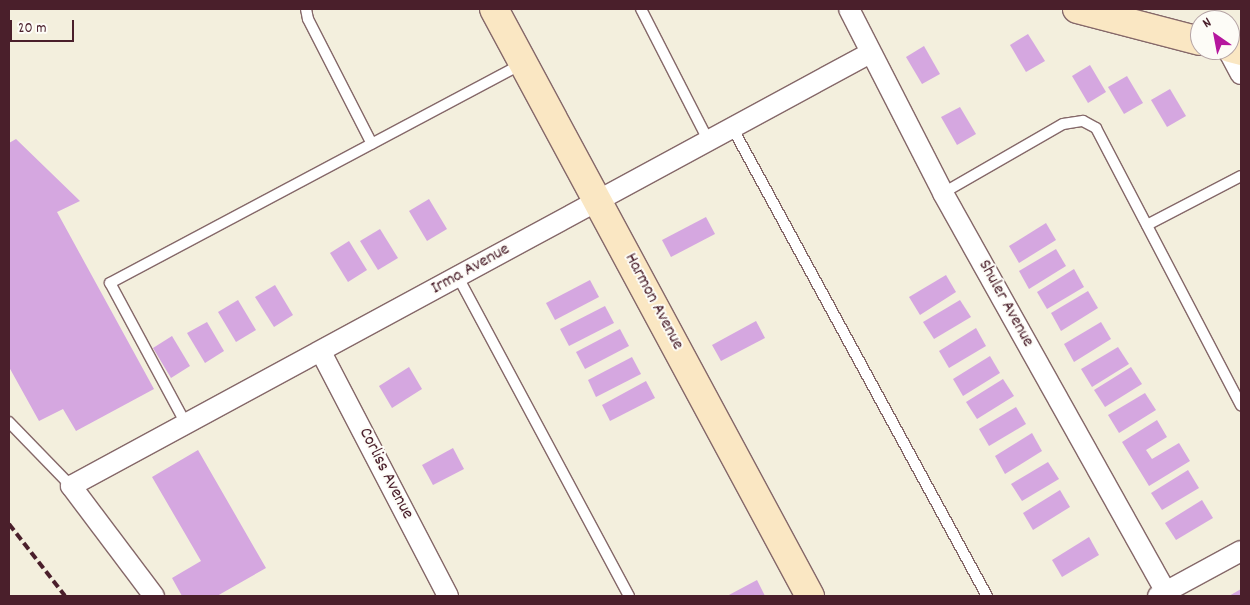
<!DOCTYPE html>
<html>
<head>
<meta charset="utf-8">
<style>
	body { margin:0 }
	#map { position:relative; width:1250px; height:605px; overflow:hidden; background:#f3efdd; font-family:Dekko,sans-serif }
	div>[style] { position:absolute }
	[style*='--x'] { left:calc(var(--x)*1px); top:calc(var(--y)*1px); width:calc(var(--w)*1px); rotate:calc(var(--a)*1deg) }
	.building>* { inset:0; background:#d5a7e0 }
	.roads { filter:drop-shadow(1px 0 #856869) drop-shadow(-1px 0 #856869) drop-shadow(0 1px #856869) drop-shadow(0 -1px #856869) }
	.lane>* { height:10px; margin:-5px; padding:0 5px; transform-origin:5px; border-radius:5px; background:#fff }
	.street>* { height:20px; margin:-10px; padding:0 10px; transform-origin:10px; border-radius:10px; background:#fff }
	.secondary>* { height:28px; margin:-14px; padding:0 14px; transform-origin:14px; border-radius:14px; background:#fae7c3 }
	.rail>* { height:4px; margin-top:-2px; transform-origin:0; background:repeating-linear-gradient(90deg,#4a1f2b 0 8px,transparent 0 12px) }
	span { translate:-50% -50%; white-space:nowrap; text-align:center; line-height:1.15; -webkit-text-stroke:4px #fdfcf7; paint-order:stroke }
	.street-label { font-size:18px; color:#4a1f2b }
	.frame { position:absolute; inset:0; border:10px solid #4a1f2b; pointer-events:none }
	.north { position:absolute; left:1190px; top:10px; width:50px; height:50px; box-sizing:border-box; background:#fdfcf7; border:1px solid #b5a4a5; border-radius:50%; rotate:327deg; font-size:14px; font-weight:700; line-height:20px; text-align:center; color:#4a1f2b }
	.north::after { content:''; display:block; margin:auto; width:18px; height:22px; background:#b5179e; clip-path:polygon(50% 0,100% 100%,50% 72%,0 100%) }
	.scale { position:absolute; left:10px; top:20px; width:64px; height:22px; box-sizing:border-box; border:2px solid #4a1f2b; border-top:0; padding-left:6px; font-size:15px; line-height:18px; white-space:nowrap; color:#4a1f2b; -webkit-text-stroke:4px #fdfcf7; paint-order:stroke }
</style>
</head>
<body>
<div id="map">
	<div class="building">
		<i style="clip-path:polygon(1028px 34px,1045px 61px,1026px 72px,1010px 45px)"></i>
		<i style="clip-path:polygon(924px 46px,940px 74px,922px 84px,906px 57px)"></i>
		<i style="clip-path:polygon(1090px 65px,1106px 92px,1088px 103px,1072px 76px)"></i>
		<i style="clip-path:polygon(1127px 76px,1143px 103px,1124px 114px,1108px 87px)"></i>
		<i style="clip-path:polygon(1170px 89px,1186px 116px,1167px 127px,1151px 100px)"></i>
		<i style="clip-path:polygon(960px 107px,976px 134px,957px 145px,941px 117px)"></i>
		<i style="clip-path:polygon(16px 139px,80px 201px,57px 212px,154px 389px,76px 431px,63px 409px,39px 421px,9px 367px,9px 143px)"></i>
		<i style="clip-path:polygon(429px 199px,447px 229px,427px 241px,409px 211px)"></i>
		<i style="clip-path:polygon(706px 217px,715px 234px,671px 257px,662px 240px)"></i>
		<i style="clip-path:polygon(1046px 223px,1056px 240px,1019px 263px,1009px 246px)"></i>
		<i style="clip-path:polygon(380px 229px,398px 258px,378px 270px,360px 241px)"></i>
		<i style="clip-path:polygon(349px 241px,367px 270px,348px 282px,330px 253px)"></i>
		<i style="clip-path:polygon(1056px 249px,1066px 266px,1029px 289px,1019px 271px)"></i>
		<i style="clip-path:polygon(1074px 269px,1084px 287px,1047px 309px,1037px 292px)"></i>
		<i style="clip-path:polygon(946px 275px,956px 292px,920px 315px,909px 297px)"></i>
		<i style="clip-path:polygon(590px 280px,599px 297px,555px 320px,546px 303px)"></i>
		<i style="clip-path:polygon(275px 285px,293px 315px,274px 327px,255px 297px)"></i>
		<i style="clip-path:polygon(1088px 291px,1098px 308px,1061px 331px,1051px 313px)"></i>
		<i style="clip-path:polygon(238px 300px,256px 330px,236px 342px,218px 312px)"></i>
		<i style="clip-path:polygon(960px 300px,971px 317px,934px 339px,923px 322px)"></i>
		<i style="clip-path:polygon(605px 306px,614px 323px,569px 346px,560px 329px)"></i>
		<i style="clip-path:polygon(756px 321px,765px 338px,721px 361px,712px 345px)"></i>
		<i style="clip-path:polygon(207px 322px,224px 351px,205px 363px,187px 333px)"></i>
		<i style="clip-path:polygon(1101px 322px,1111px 339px,1074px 362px,1064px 344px)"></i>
		<i style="clip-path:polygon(976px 328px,986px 346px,949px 368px,939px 351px)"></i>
		<i style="clip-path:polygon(620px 329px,629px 346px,585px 369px,576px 352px)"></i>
		<i style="clip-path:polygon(172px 336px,190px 366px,171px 378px,153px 348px)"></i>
		<i style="clip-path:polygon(1118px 347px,1129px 364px,1092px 387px,1081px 369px)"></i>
		<i style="clip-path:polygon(990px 356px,1000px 373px,963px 396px,953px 379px)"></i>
		<i style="clip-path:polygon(632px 357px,641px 374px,596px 397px,588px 380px)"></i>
		<i style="clip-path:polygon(409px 367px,422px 389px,392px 408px,379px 386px)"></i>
		<i style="clip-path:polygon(1131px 367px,1142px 384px,1105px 407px,1094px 390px)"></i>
		<i style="clip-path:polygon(1003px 379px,1014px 396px,977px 419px,966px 402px)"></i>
		<i style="clip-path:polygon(646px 381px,655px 398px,610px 421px,602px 405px)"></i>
		<i style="clip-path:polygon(1145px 393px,1156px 410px,1119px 433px,1108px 415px)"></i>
		<i style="clip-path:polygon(1016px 407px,1026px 424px,989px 446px,979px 429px)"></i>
		<i style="clip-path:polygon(1157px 420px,1167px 437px,1146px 450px,1152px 459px,1179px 443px,1190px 461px,1149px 486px,1122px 442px)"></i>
		<i style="clip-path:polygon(1032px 433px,1042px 451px,1005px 474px,995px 456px)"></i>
		<i style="clip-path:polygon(453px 448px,464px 469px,433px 485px,422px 465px)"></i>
		<i style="clip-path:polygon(198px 450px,266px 568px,217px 596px,182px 596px,172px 578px,201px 561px,152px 477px)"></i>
		<i style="clip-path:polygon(1048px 462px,1059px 479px,1022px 501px,1011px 484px)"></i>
		<i style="clip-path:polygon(1188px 470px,1199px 488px,1162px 510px,1151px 493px)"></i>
		<i style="clip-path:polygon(1060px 490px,1070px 507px,1033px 530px,1023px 513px)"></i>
		<i style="clip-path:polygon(1202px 500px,1213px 518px,1176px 540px,1165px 523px)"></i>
		<i style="clip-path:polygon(1089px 537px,1099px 555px,1062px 577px,1052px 560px)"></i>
		<i style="clip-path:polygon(757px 580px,765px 596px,727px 596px)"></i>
		<i style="clip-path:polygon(1241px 589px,1241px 596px,1229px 596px)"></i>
	</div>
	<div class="roads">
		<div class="lane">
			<i style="--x:306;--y:9;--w:10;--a:79"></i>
			<i style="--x:308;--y:19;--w:140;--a:62.9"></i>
			<i style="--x:641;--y:9;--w:149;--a:62.9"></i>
			<i style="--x:733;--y:129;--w:532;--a:61.46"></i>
			<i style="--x:943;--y:193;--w:138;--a:-29.9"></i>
			<i style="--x:1063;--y:124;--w:20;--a:-9"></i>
			<i style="--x:1083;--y:121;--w:15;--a:28"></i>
			<i style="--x:1096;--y:128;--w:313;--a:62.4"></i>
			<i style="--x:1147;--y:225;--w:106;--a:-27.5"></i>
			<i style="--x:458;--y:277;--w:362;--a:61.8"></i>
			<i style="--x:9;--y:422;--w:89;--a:45.9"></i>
			<i style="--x:186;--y:424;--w:160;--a:-118.3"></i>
			<i style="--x:110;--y:283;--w:468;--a:-28"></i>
		</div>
		<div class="street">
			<i style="--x:849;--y:9;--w:207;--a:62.9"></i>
			<i style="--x:943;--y:193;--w:462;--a:60.8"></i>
			<i style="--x:1228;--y:50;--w:27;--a:62"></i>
			<i style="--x:321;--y:352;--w:275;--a:62.5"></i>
			<i style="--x:154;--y:596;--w:138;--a:-127"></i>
			<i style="--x:71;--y:486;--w:909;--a:-28.45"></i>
			<i style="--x:1158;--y:596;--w:94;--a:-28.5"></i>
		</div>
		<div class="secondary">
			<i style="--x:494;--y:9;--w:667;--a:61.71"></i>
			<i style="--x:1077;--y:9;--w:127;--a:14.6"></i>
			<i style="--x:1230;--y:48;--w:11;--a:15"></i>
		</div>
	</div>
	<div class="rail">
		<i style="--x:9;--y:524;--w:91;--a:52.1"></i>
	</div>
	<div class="street-label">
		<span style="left:471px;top:270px;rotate:-29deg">Irma Avenue</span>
		<span style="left:653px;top:302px;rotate:62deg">Harmon Avenue</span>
		<span style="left:1005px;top:304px;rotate:61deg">Shuler Avenue</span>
		<span style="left:385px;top:474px;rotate:63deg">Corliss Avenue</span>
	</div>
	<div class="frame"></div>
	<div class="north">N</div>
	<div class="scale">20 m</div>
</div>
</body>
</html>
